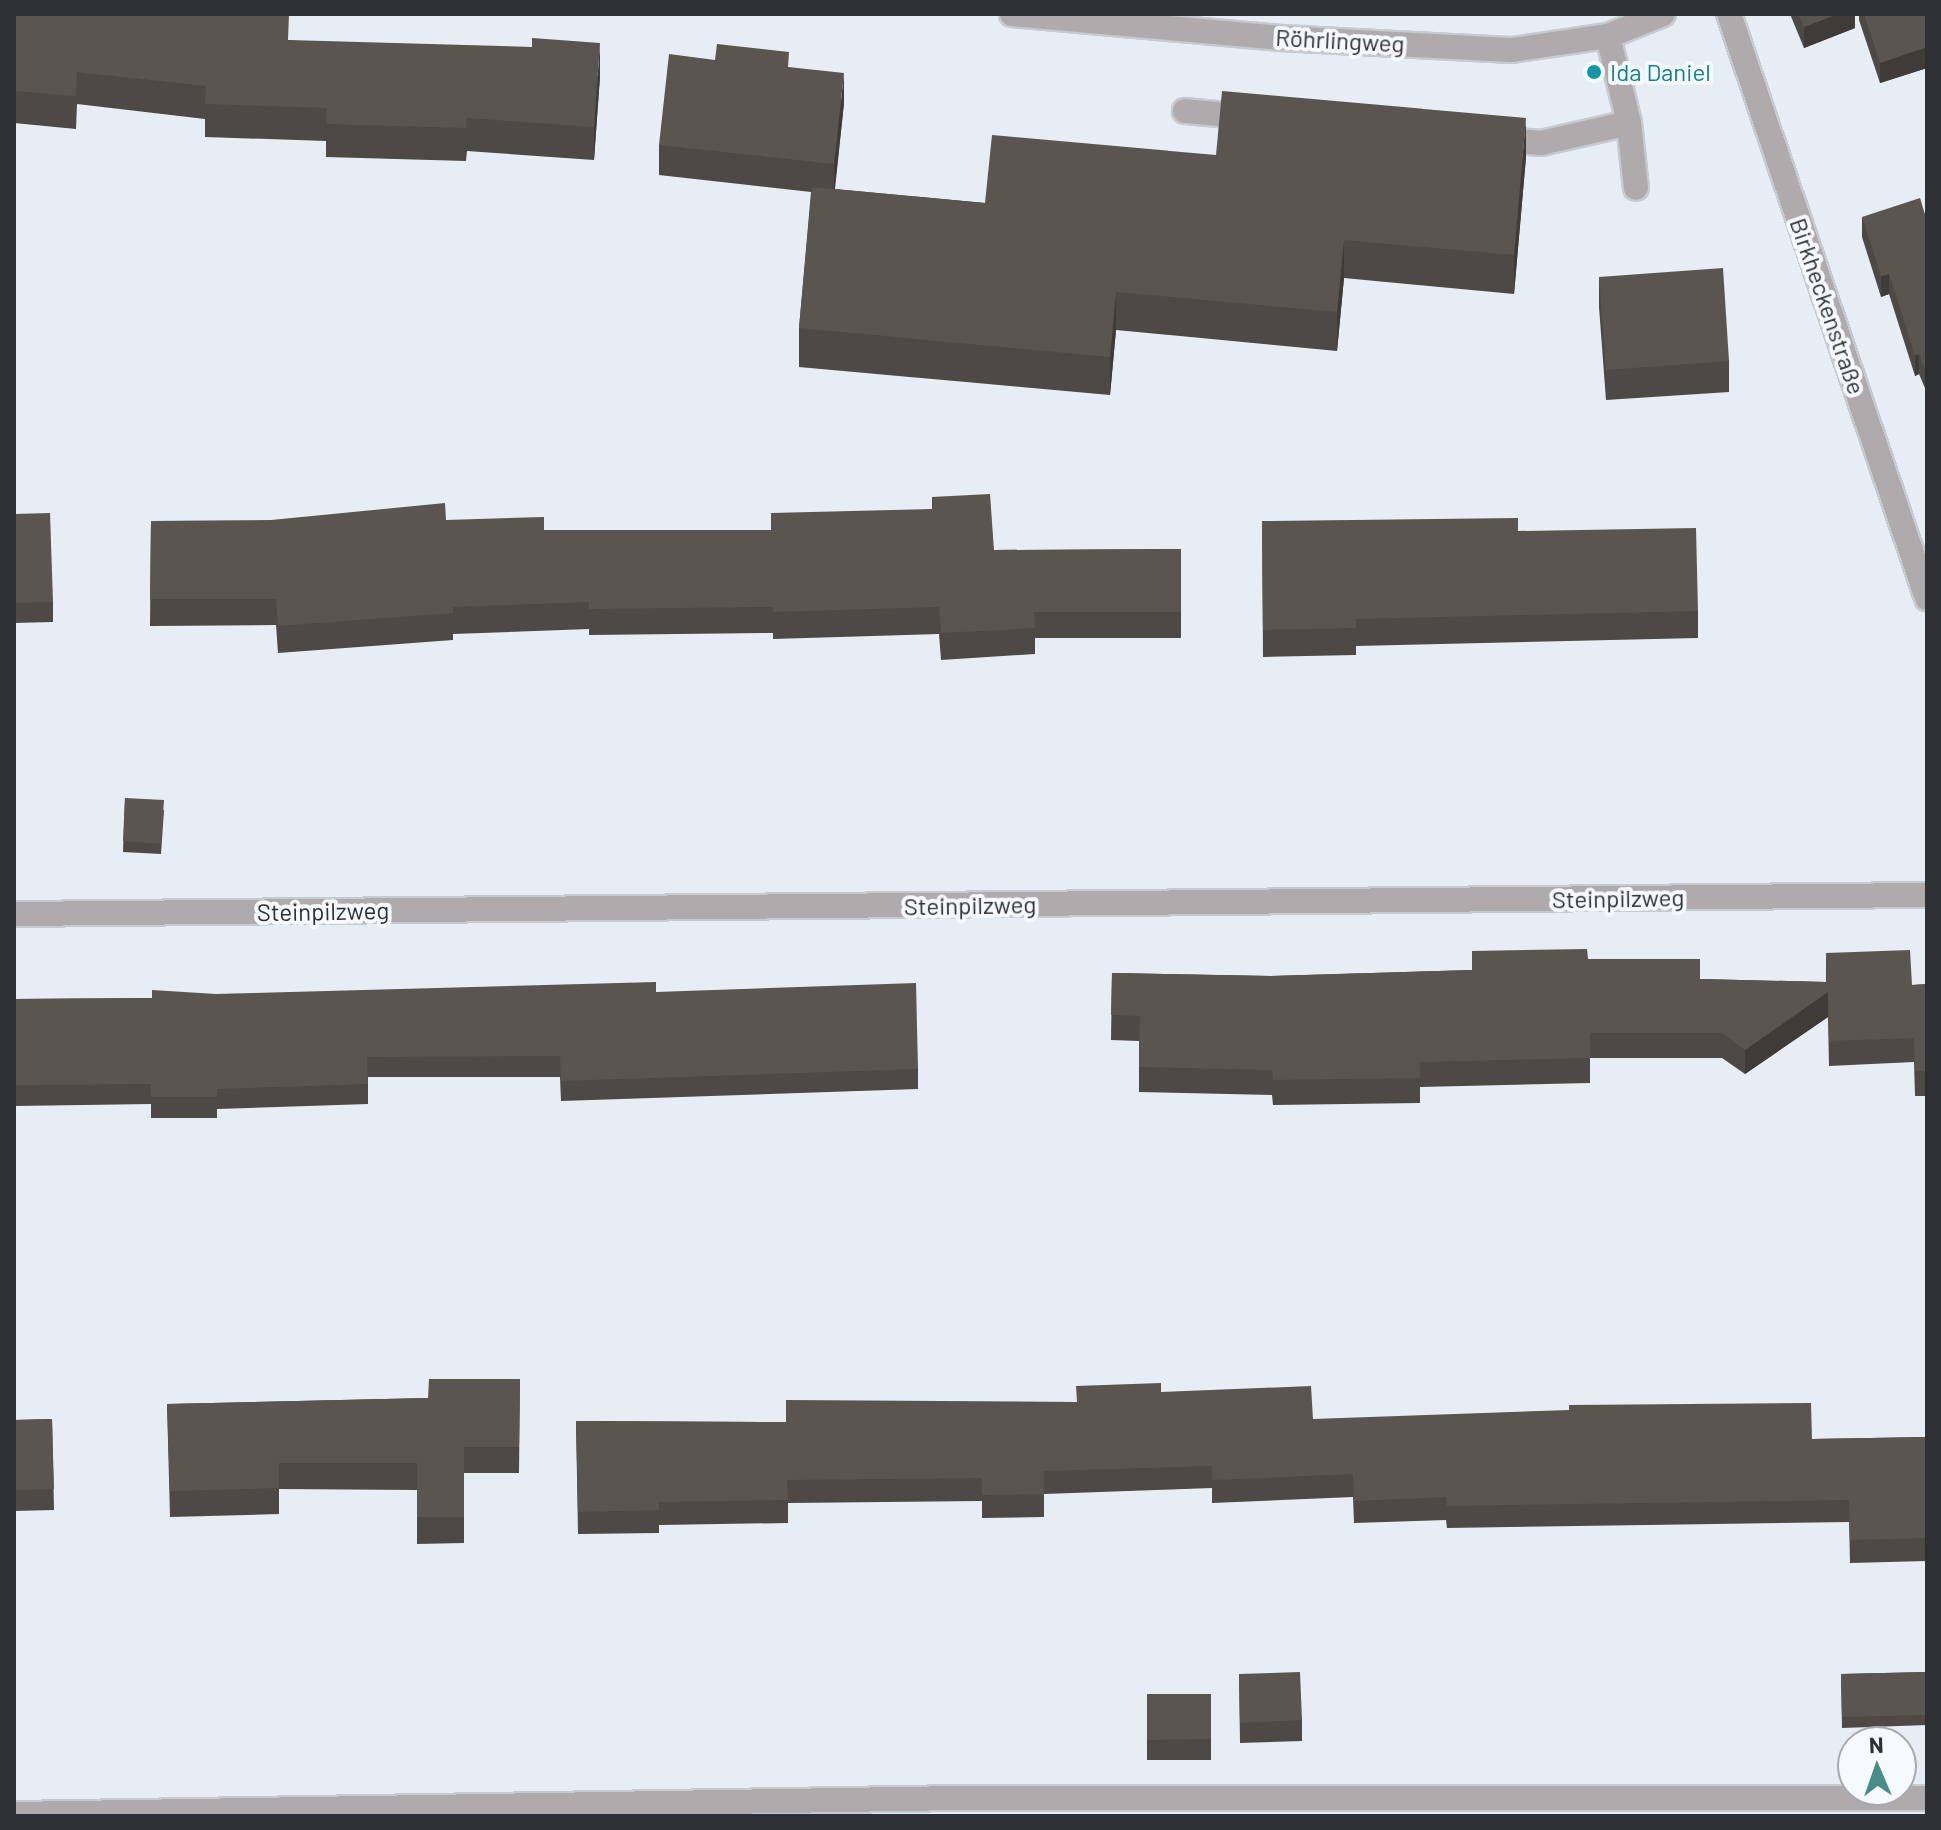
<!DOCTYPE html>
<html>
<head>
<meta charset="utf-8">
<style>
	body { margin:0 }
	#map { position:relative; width:1941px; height:1830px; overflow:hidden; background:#e7edf4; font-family:Barlow,sans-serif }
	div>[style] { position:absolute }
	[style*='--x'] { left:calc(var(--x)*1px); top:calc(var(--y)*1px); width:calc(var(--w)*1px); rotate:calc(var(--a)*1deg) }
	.roads { filter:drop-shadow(2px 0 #c6cbd1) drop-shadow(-2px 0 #c6cbd1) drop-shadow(0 2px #c6cbd1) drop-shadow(0 -2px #c6cbd1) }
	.lane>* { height:24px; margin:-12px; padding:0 12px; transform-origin:12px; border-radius:12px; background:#afabac }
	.street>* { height:24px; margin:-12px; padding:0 12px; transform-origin:12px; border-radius:12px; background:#afabac }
	.wall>* { inset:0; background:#4d4944 }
	.shaded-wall>* { inset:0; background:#3f3c37 }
	.building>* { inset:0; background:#5a554f }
	.dots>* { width:22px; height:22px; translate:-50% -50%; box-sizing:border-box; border:4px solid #f6fafe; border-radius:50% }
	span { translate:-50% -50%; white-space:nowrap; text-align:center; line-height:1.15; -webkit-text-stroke:8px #f6fafe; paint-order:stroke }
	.street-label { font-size:24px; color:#2e3133 }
	.culture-label { font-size:24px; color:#0d838f }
	.left { translate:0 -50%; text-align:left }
	.frame { position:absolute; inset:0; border:16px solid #2e3133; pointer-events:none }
	.north { position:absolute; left:1837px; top:1726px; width:80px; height:80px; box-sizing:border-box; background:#f6fafe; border:2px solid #a6aaad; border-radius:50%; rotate:358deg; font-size:22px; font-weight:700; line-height:32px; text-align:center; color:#2e3133 }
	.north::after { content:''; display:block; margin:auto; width:28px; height:36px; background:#478e89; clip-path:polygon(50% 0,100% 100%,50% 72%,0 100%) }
</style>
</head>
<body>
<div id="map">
	<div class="roads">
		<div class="lane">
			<i style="--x:1608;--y:36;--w:89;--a:76.4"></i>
			<i style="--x:1629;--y:123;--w:65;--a:83.9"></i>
			<i style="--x:1185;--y:111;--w:65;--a:5.3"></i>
			<i style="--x:1494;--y:139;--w:47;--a:4.9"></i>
			<i style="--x:1541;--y:143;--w:90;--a:-12.8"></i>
		</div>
		<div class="street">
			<i style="--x:1012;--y:14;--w:270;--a:5.1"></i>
			<i style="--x:1281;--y:38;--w:231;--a:3"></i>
			<i style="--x:1512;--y:50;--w:97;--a:-8.3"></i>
			<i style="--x:1608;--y:36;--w:59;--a:-21.8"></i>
			<i style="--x:1729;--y:14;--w:617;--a:71.27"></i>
			<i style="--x:14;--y:914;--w:1913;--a:-0.57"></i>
			<i style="--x:14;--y:1814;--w:944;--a:-0.97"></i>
			<i style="--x:958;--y:1798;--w:969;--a:0"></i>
		</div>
	</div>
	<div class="wall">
		<i style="clip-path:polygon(14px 14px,289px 40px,600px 76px,594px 160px,467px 151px,466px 161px,326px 157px,326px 141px,205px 137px,205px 119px,77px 104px,76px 129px,14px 123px)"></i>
		<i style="clip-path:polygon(1790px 14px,1855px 14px,1855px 28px,1804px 48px)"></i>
		<i style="clip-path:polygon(1859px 14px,1927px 14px,1927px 68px,1880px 83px,1859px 20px)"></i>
		<i style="clip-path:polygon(789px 67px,844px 103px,835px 189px,985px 203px,1216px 155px,1526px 157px,1514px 294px,1344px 278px,1337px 351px,1116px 330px,1110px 395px,799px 367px,799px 328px,811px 192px,659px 175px,659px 145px)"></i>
		<i style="clip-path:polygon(1862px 217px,1927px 221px,1927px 393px,1919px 374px,1915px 376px,1889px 294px,1881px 297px,1862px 237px)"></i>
		<i style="clip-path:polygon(1599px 277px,1729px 361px,1729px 392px,1606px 400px,1599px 307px)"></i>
		<i style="clip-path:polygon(932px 497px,994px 550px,1181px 549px,1181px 638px,1035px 638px,1035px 654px,941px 660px,939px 634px,773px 639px,773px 633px,589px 635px,589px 629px,453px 634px,453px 640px,278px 653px,276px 625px,150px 626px,151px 521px,446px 520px,544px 530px,771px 530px,932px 509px)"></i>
		<i style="clip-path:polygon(14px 514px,53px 602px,53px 622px,14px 623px)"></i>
		<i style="clip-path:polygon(1262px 521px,1518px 531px,1698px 611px,1698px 638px,1356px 646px,1356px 655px,1263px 657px)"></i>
		<i style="clip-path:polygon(125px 798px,164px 810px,161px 854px,123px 852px)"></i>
		<i style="clip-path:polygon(1826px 953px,1912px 985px,1927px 984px,1927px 1096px,1915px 1096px,1914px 1062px,1829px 1066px,1828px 1017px,1745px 1074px,1722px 1058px,1590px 1058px,1590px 1083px,1420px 1087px,1420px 1103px,1273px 1105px,1272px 1095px,1139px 1092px,1139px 1041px,1111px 1040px,1112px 973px,1271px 976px,1472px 970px,1588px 959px,1700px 979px,1826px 982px)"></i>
		<i style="clip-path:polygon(656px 992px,918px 1069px,918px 1089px,561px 1101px,560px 1077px,368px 1077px,368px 1104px,217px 1109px,217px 1118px,151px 1118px,151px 1104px,14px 1106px,14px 999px,152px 998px,216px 994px)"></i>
		<i style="clip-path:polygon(520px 1379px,519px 1473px,464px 1473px,464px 1543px,417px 1544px,417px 1490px,279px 1489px,279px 1514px,170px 1517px,167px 1404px,428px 1398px)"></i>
		<i style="clip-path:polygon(1161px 1392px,1313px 1419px,1812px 1439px,1927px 1437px,1927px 1561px,1850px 1563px,1849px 1522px,1447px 1528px,1446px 1520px,1354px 1523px,1353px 1497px,1212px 1503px,1212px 1488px,1044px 1494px,1044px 1517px,982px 1518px,982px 1501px,788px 1503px,788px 1523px,659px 1525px,659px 1533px,578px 1534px,576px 1421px,786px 1422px,1076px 1402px)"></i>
		<i style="clip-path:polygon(52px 1419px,54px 1510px,14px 1511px,14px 1420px)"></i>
		<i style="clip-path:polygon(1927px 1672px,1927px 1725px,1842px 1728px,1841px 1674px)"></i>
		<i style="clip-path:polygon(1239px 1674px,1302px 1720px,1302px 1741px,1240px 1743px)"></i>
		<i style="clip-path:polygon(1147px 1694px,1211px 1694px,1211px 1760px,1147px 1760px)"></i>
	</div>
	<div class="shaded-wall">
		<i style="clip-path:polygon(1838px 14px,1855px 14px,1855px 28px,1804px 48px,1804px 27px)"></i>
		<i style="clip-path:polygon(600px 43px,600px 76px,594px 160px,594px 127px)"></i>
		<i style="clip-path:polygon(1927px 47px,1927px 68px,1880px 83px,1880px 63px)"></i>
		<i style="clip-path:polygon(844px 73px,844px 103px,834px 194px,834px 164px)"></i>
		<i style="clip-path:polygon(1526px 118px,1526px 157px,1514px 294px,1514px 255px)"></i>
		<i style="clip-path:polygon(1344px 240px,1344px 278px,1337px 351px,1337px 312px)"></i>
		<i style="clip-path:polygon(1889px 274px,1889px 294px,1881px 297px,1881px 276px)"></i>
		<i style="clip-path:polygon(1116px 292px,1116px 330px,1110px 395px,1110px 357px)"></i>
		<i style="clip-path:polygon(1919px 354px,1919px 374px,1915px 376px,1915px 355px)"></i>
		<i style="clip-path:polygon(1828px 992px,1828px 1017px,1745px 1074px,1745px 1050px)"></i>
	</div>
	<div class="building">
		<i style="clip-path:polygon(14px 14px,289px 14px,288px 40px,532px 47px,532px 38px,600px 43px,594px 127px,467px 118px,466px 128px,326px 124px,327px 108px,205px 104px,206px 86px,77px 72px,76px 96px,14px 91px)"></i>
		<i style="clip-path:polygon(1798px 14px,1838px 14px,1804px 27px)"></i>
		<i style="clip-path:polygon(1864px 14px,1927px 14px,1927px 47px,1880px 63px)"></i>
		<i style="clip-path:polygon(717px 44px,789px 52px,788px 67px,844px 73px,834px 164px,659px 145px,669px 54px,715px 60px)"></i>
		<i style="clip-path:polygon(1222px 91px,1526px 118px,1514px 255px,1344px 240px,1337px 312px,1116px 292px,1110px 357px,799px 328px,812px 187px,985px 203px,992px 135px,1216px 155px)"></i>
		<i style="clip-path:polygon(1920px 198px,1927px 221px,1927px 373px,1919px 354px,1915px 355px,1889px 274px,1881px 276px,1862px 217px)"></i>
		<i style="clip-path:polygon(1723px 268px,1729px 361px,1606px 370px,1599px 277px)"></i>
		<i style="clip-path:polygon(990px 494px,994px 550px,1181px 549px,1181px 612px,1034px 612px,1035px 628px,941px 633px,939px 607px,773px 612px,773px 607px,589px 609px,589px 602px,453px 607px,453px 613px,278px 626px,276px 599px,150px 599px,151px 521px,271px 520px,445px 503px,446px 520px,544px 517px,544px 530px,771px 530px,771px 513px,933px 509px,932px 497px)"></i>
		<i style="clip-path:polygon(50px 513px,53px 602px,14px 603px,14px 514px)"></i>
		<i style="clip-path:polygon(1518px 518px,1518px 531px,1696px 528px,1698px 611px,1356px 619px,1356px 628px,1263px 630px,1262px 521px)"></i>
		<i style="clip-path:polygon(125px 798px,164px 800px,161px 844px,123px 841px)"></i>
		<i style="clip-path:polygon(1587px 949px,1588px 959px,1700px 959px,1700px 979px,1827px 982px,1826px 953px,1910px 950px,1912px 985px,1927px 984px,1927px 1071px,1915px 1071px,1914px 1038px,1829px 1041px,1828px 992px,1745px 1050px,1722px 1033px,1590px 1033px,1590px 1058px,1420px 1062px,1420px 1078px,1273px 1080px,1272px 1070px,1139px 1067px,1140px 1016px,1111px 1015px,1112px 973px,1271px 976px,1472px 970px,1472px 951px)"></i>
		<i style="clip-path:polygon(656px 982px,656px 992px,916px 983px,918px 1069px,561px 1081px,560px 1056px,367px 1057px,368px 1084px,217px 1089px,217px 1097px,151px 1097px,151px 1084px,14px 1085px,14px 999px,152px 998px,152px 990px,216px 994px)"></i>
		<i style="clip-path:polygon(429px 1379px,520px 1379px,519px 1447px,464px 1447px,464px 1517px,417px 1517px,417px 1463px,279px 1463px,279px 1488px,170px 1491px,167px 1404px,428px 1398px)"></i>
		<i style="clip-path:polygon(1161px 1383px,1161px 1392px,1311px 1386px,1313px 1419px,1569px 1410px,1569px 1405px,1811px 1403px,1812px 1439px,1927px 1437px,1927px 1538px,1850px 1540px,1849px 1500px,1447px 1506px,1446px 1497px,1354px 1501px,1353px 1474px,1212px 1480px,1212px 1466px,1044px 1471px,1044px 1494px,982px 1495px,982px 1478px,787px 1480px,788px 1500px,659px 1502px,659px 1510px,578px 1512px,576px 1421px,786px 1422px,786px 1400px,1077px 1402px,1076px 1386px)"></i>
		<i style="clip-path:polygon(52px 1419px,54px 1489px,14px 1490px,14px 1420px)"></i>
		<i style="clip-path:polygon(1300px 1672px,1302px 1720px,1240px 1723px,1239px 1674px)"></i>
		<i style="clip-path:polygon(1927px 1672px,1927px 1715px,1842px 1717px,1841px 1674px)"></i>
		<i style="clip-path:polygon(1147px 1694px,1211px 1694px,1211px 1739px,1147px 1740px)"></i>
	</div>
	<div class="dots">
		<i style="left:1594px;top:72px;background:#0f9aa8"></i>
	</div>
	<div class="street-label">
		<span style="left:1340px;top:40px;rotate:3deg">Röhrlingweg</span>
		<span style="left:1828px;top:306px;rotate:71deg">Birkheckenstraße</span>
		<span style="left:1618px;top:898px;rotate:-1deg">Steinpilzweg</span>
		<span style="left:970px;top:905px;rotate:-1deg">Steinpilzweg</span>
		<span style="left:323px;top:911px;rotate:-1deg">Steinpilzweg</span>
	</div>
	<div class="culture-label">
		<span class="left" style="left:1610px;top:72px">Ida Daniel</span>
	</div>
	<div class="frame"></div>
	<div class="north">N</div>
</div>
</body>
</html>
